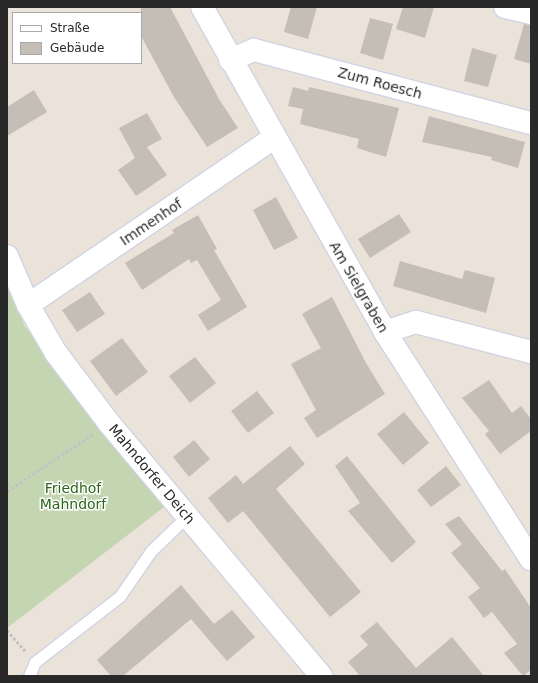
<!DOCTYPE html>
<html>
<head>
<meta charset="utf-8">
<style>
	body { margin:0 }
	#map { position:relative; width:538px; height:683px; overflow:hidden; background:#ebe3da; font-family:"DejaVu Sans",sans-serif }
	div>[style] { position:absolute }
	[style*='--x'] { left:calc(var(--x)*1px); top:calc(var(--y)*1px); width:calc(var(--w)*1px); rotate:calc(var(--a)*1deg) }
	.cemetery>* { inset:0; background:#c4d5b1 }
	.building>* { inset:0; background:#c4beb6 }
	.path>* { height:2.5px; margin-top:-1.25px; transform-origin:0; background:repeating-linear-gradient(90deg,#c3c3c3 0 3px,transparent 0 5px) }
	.roads { filter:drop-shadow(1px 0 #d0d4e2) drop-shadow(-1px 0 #d0d4e2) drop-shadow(0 1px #d0d4e2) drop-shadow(0 -1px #d0d4e2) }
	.service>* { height:11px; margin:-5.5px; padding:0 5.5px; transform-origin:5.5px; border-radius:5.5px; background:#fff }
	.minor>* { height:22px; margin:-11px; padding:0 11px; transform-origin:11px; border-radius:11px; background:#fff }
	span { translate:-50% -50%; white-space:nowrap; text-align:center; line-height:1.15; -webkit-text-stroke:3px #fff; paint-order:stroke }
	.street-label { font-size:14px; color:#292929 }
	.park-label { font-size:14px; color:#2c6619 }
	.frame { position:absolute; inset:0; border:8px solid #292929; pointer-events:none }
	.legend { position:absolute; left:12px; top:12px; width:130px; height:52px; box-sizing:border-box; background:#fff; border:1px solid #a9a9a9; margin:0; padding:5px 7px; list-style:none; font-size:12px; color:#292929 }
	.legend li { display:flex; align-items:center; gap:8px; height:20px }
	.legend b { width:20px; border:1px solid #a9a9a9 }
</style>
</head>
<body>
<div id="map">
	<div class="cemetery">
		<i style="clip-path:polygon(7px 278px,24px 325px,164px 507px,7px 628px)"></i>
	</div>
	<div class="building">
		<i style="clip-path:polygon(141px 7px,170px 7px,219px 99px,238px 128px,207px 147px,174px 97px,141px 36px)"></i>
		<i style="clip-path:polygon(291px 7px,317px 7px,308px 39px,284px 32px)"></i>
		<i style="clip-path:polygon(403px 7px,434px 7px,425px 38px,396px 29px)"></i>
		<i style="clip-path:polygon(370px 18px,393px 24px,383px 60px,360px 53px)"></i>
		<i style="clip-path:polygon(524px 24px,531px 25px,531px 64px,514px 59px)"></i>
		<i style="clip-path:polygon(472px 48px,497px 55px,488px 87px,464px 81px)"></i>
		<i style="clip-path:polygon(293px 87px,308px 91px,309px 87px,399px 108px,386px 157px,357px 148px,359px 139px,300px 124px,303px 109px,288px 106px)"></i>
		<i style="clip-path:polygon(34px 90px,47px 112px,7px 136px,7px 107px)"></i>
		<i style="clip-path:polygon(147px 113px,162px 139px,147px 147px,167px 175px,136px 196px,118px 170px,135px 158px,119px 128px)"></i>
		<i style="clip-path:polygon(429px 116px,525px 142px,518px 168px,491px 160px,492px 157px,422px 142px)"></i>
		<i style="clip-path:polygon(276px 197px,298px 238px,274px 250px,253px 210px)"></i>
		<i style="clip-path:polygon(399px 214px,411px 232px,370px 258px,358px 239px)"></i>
		<i style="clip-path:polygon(198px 215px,217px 249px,214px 250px,247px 307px,208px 331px,198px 315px,221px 300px,197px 260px,191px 263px,189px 259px,142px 290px,125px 263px,174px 233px,172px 230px)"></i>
		<i style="clip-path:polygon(400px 261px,462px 279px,465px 270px,495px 278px,486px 313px,393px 286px)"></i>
		<i style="clip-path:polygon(90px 292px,105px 314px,77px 332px,62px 310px)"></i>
		<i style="clip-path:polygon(332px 297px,366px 363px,385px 394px,317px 438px,304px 418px,316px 410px,291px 364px,321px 348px,302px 314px)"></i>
		<i style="clip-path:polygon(122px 338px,148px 372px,116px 396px,90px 361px)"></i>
		<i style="clip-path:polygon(195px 357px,216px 383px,190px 403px,169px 376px)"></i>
		<i style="clip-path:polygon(489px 380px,512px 413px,521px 406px,531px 419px,531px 431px,500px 454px,485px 434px,489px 431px,462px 398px)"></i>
		<i style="clip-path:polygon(257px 391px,274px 413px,248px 433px,231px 411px)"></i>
		<i style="clip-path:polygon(404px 412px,429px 443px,403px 465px,377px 434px)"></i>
		<i style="clip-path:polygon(194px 440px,210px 459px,189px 477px,173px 457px)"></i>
		<i style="clip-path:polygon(290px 446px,305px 464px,276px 489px,361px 592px,330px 617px,243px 511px,228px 523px,208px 498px,236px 475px,243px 484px)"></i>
		<i style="clip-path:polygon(347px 456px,416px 542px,392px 563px,348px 511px,360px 503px,335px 466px)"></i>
		<i style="clip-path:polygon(446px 466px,461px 485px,431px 507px,417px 490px)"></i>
		<i style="clip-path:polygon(459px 516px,502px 571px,505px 569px,531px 608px,531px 670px,523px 676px,504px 653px,517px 644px,492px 612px,484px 618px,468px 597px,480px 588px,451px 553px,462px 544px,445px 524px)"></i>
		<i style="clip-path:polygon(181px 585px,214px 624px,232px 610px,255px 637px,227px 661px,191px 619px,123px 676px,111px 676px,97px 660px)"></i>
		<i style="clip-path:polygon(377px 622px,416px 668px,452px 637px,484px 676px,360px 676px,348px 662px,368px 645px,360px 636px)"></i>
	</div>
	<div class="path">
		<i style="--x:7;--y:491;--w:103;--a:-33.5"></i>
		<i style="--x:7;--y:630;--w:28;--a:49"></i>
	</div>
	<div class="roads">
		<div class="service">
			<i style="--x:29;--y:676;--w:15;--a:-67"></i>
			<i style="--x:35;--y:662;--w:108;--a:-37.8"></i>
			<i style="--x:120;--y:596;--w:55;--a:-55.4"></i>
			<i style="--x:151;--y:551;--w:50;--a:-44.2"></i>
		</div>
		<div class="minor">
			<i style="--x:202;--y:7;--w:373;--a:60.6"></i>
			<i style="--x:385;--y:332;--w:270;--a:57.3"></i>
			<i style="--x:505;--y:7;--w:27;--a:13"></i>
			<i style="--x:230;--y:60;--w:26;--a:-23"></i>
			<i style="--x:254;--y:50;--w:286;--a:14.8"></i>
			<i style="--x:7;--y:256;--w:53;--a:66.8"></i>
			<i style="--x:28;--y:305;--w:56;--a:59.7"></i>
			<i style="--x:56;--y:353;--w:88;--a:52.9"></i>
			<i style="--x:109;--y:423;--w:330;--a:50"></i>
			<i style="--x:28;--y:305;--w:297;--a:-34.2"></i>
			<i style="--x:385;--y:332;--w:33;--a:-18"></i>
			<i style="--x:416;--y:322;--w:119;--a:14.6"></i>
		</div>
	</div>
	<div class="street-label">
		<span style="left:380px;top:83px;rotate:15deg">Zum Roesch</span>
		<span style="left:151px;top:222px;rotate:-34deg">Immenhof</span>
		<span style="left:359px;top:287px;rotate:60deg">Am Sielgraben</span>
		<span style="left:152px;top:474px;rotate:50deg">Mahndorfer Deich</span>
	</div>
	<div class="park-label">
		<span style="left:73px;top:496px">Friedhof<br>Mahndorf</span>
	</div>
	<div class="frame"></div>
	<ul class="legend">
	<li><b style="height:5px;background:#fff"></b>Straße</li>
	<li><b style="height:11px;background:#c4beb6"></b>Gebäude</li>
	</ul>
</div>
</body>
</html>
